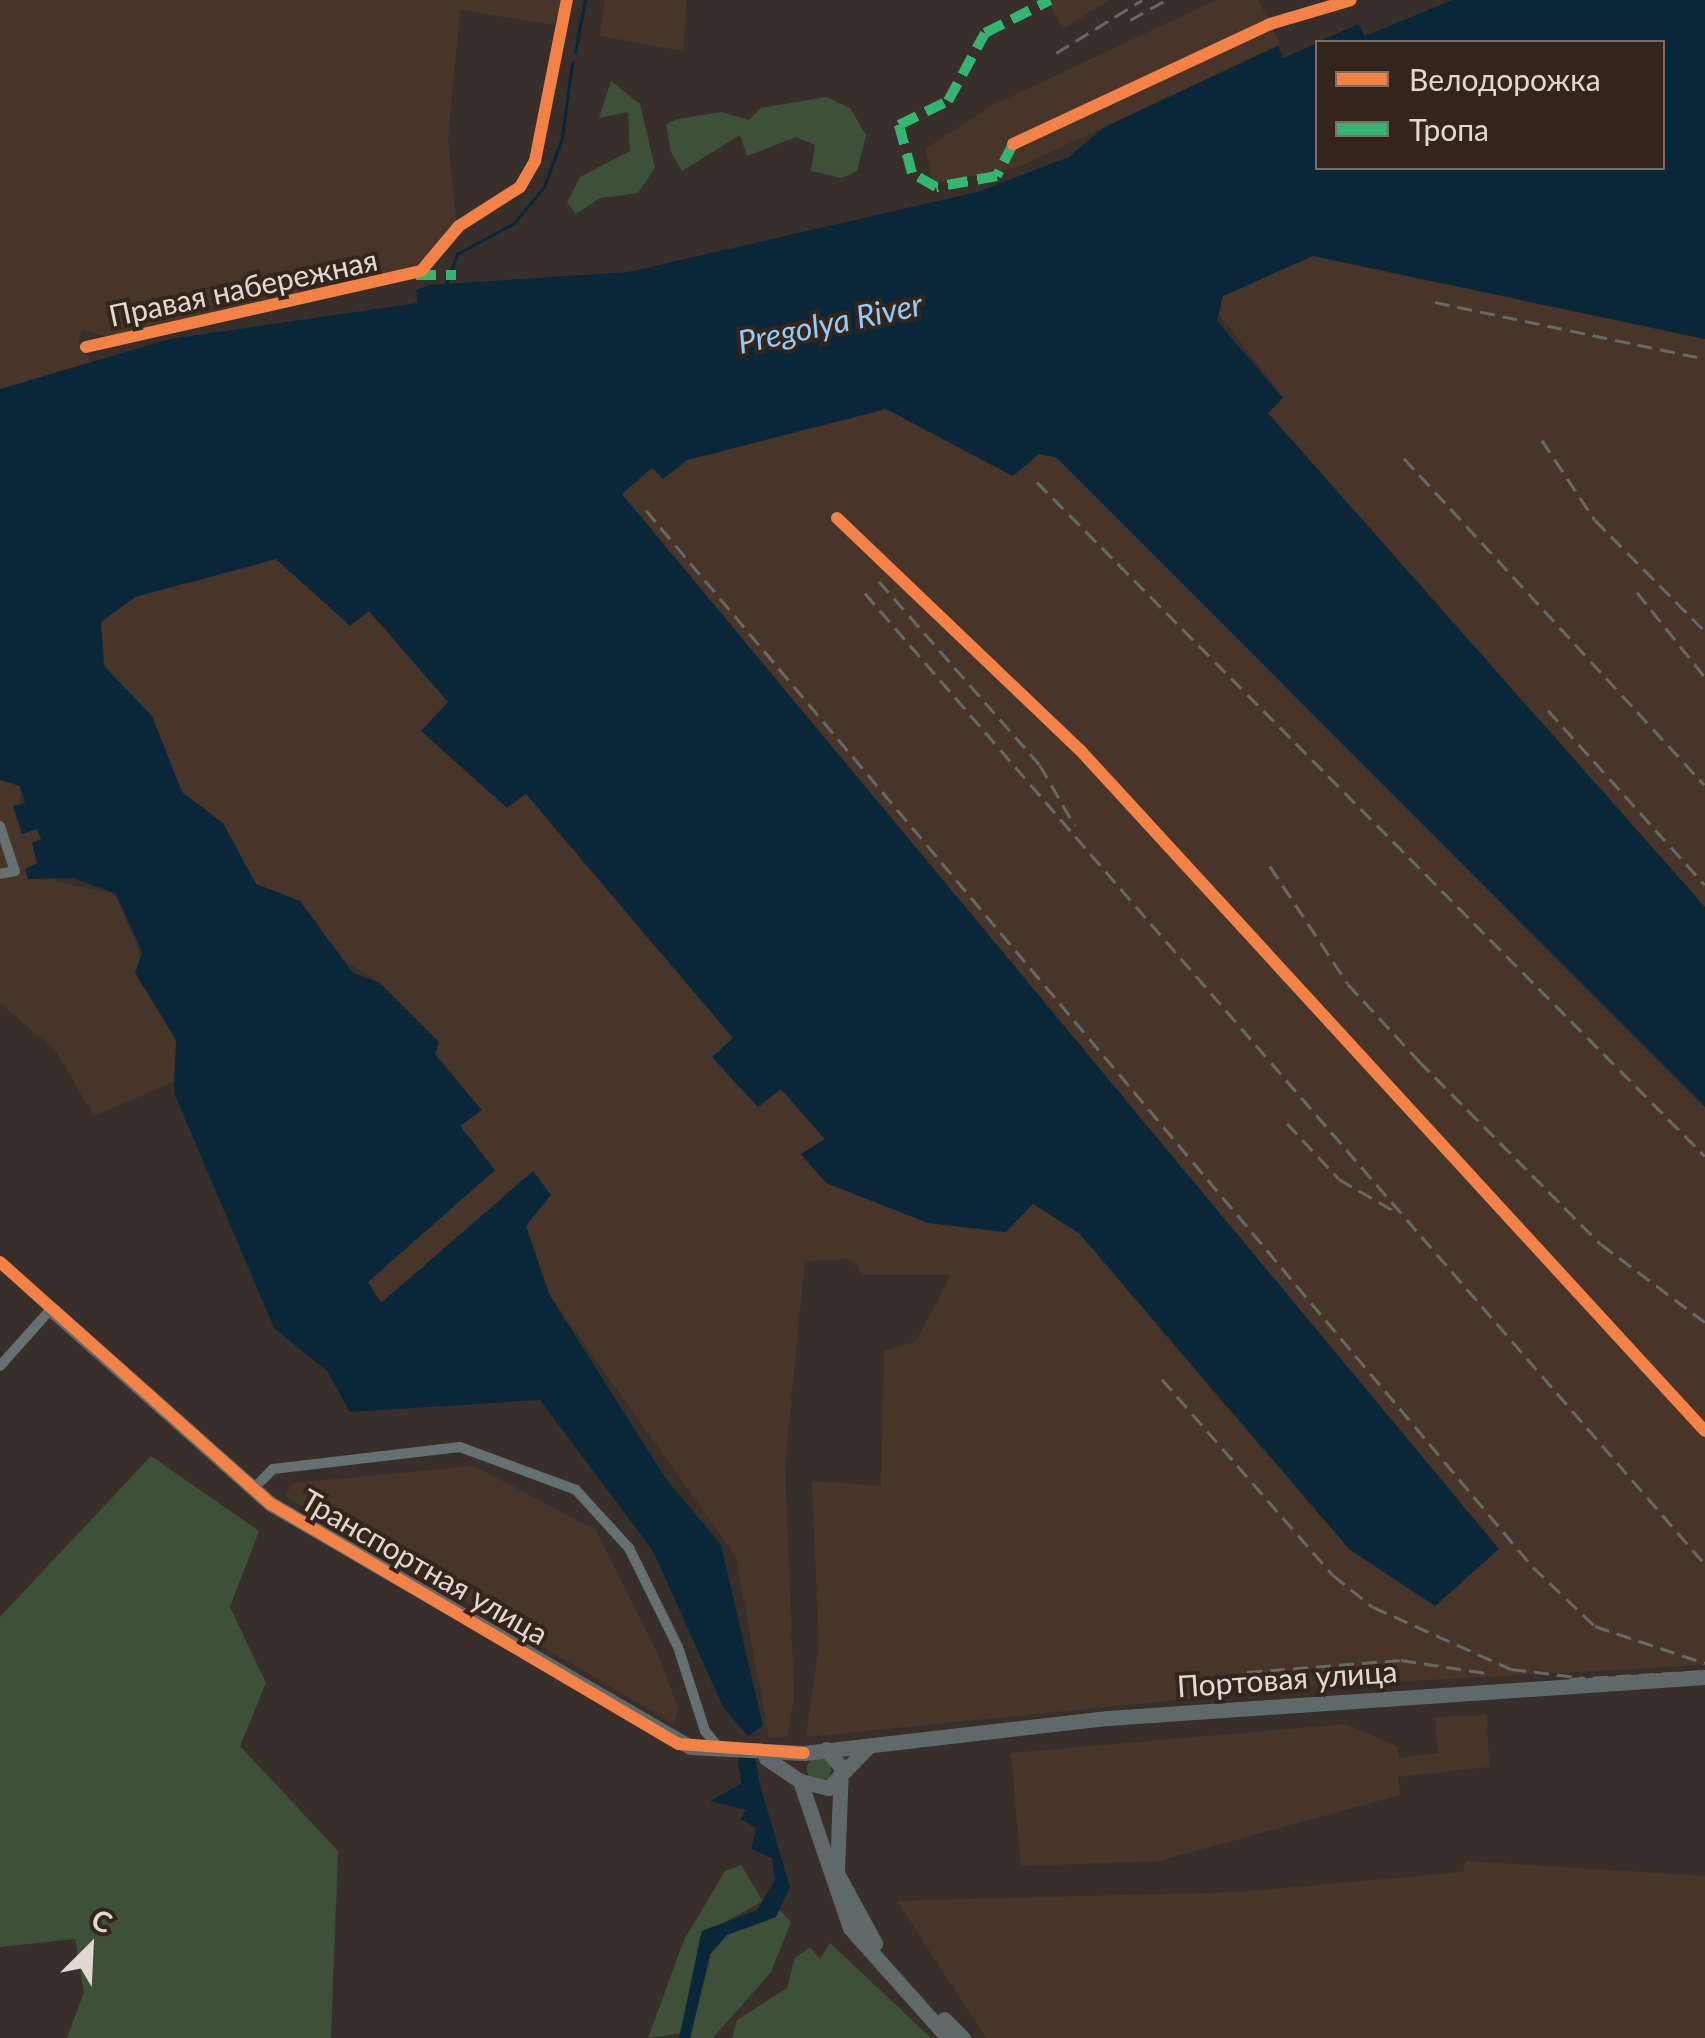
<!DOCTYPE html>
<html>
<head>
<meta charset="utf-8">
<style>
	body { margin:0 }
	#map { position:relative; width:1705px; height:2038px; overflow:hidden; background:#382f2b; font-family:Lato,sans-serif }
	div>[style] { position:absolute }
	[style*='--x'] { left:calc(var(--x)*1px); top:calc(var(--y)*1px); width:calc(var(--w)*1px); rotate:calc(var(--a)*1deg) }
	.built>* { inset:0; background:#483529 }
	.green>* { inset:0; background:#3e503a }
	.round { border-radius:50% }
	.water>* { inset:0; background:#0a273a }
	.stream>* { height:2.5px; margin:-1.25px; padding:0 1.25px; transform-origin:1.25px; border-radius:1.25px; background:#0a273a }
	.river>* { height:18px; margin:-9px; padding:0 9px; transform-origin:9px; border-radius:9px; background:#0a273a }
	.street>* { height:10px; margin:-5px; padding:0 5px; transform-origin:5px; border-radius:5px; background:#647072 }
	.secondary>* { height:15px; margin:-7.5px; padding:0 7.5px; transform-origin:7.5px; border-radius:7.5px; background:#5f6969 }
	.rail>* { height:2.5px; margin-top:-1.25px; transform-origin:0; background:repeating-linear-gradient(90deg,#676967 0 15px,transparent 0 23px) }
	.quiet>* { height:10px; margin-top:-5px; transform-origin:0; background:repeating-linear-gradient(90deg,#33b770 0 20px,transparent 0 30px) }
	.cycleway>* { height:12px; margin:-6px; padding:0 6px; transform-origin:6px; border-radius:6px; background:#f48246 }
	span { translate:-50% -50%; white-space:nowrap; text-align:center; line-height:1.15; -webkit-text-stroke:8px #33251c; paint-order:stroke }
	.street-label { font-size:30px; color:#e1d8d2 }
	.water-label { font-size:32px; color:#94ccf9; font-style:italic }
	.legend { position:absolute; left:1315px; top:40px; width:350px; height:130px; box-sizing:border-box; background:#33251c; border:2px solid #796d65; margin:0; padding:12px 18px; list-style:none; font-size:30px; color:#e1d8d2 }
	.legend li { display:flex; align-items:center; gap:20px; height:50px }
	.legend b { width:50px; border:2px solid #796d65 }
	.north { position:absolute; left:40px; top:1898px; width:100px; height:100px; -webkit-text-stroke:8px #33251c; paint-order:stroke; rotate:24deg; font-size:28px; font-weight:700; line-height:40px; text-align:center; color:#e1d8d2 }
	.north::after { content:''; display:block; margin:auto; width:35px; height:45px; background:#e1d8d2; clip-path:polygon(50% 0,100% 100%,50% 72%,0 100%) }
</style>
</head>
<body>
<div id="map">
	<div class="built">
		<i style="clip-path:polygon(0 0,561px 0,555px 25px,460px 10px,448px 137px,457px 232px,418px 273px,107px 337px,82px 329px,78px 343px,90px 362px,0 391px)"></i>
		<i style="clip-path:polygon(605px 0,687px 0,683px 51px,600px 36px)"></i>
		<i style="clip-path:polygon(1047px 0,1109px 0,1063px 29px)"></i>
		<i style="clip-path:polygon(1216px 0,1258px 0,1280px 44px,1019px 167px,933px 183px,925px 149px,991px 106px)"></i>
		<i style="clip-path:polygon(1313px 256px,1705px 339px,1705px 907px,1267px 413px,1283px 397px,1216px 310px,1223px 296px)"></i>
		<i style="clip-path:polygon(886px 409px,1012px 476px,1039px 454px,1056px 457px,1705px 1107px,1705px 1665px,1317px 1686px,806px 1737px,819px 1645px,812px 1481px,881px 1486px,884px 1351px,915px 1342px,951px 1275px,863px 1275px,850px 1259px,805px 1261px,785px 1463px,794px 1697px,787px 1737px,769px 1738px,736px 1557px,549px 1294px,526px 1225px,533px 1172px,382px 1304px,367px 1282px,495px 1170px,460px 1126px,481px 1110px,380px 983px,337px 956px,300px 901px,256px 884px,222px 823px,182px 792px,152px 716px,104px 666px,101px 622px,135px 597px,276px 559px,350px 625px,369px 610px,449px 703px,422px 730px,506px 807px,526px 794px,734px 1039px,713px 1058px,758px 1107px,780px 1089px,825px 1139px,928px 1223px,1005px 1232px,1033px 1204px,1079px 1233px,1253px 1438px,1435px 1606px,1498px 1549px,622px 494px,653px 467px,663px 479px,687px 460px)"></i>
		<i style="clip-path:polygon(0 780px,20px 785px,21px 834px,38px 829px,56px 882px,115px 894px,176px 1040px,173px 1082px,94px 1116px,55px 1050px,0 1003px)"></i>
		<i style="clip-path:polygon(474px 1466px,596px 1530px,658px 1654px,678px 1708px,674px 1724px,285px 1496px,293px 1483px)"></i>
		<i style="clip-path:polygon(1487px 1715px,1489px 1767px,1398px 1777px,1400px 1795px,1159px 1861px,1021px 1866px,1011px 1753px,1346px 1724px,1398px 1747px,1399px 1758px,1438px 1753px,1435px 1717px)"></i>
		<i style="clip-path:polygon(1466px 1861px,1705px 1876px,1705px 2038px,986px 2038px,897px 1901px,1239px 1892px,1463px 1872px)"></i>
	</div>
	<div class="green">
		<i style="clip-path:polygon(611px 81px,640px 104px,655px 168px,638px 193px,600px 198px,576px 214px,567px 203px,580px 177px,630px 151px,628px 112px,599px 118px)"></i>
		<i style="clip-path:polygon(826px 97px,850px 108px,866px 135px,857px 171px,842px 178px,811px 171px,815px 145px,796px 137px,747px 156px,740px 135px,682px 171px,671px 152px,666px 124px,678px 119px,722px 112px,749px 120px,761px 108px)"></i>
		<i style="clip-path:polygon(151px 1456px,259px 1531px,230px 1607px,266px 1683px,240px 1746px,338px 1851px,331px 2038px,67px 2038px,84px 1992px,75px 1939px,0 1947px,0 1617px)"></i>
		<i class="round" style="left:807px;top:1757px;width:24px;height:24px"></i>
		<i style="clip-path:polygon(741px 1865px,763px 1901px,700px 1936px,682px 2033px,648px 2038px,684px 1940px,725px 1871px)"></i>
		<i style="clip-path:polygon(779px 1909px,791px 1922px,771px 1972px,713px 2038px,690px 2038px,711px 1954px,726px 1935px)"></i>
		<i style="clip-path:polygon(830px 1943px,931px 2038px,732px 2038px,737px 2020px,787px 1988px,795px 1958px,810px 1947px,820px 1959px)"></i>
	</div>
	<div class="water">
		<i style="clip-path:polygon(1452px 0,1705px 0,1705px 339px,1313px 256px,1223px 296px,1217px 321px,1283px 398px,1268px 413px,1705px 907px,1705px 1107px,1057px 458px,1039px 454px,1013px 476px,886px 409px,687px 460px,663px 479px,652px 468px,622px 494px,1499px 1549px,1435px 1606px,1349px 1549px,1079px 1233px,1033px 1204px,1006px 1232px,928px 1223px,826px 1183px,801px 1154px,825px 1139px,781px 1089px,758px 1107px,712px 1057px,733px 1038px,526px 794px,507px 808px,421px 731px,448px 702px,369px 611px,350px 626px,276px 559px,135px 597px,101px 622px,104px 666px,152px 716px,182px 792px,223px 823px,256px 884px,300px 901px,353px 973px,380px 983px,439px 1042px,435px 1055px,482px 1110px,460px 1126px,495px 1170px,368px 1282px,381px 1303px,533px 1171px,551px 1195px,526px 1226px,549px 1294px,666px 1479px,721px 1545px,763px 1726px,748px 1736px,723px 1707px,653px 1551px,540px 1400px,350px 1412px,327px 1371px,274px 1328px,174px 1093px,176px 1040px,135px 973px,142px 952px,116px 894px,73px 878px,28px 879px,25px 869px,37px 863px,32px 843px,41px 839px,37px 829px,22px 834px,13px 806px,25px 803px,20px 786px,0 780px,0 389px,170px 339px,417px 303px,416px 290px,429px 285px,628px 272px,977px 192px,1069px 157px,1103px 128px,1278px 46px,1283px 58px,1318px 43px,1318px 168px,1662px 168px,1662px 42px,1318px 42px,1358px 24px,1365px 36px)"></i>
		<i style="clip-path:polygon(749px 1779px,760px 1785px,790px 1887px,776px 1917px,727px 1935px,710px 1954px,690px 2038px,679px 2038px,702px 1931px,757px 1910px,775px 1880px,772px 1858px,751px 1849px,756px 1828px,740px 1819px,746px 1810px,710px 1801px)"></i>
	</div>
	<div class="stream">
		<i style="--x:575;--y:52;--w:53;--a:-79.1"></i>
		<i style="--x:445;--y:287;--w:35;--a:-70"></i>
		<i style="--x:457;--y:254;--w:65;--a:-28.5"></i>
		<i style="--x:514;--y:223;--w:47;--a:-50.2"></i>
		<i style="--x:544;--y:187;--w:52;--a:-69.8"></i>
		<i style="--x:562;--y:138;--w:76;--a:-82.4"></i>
	</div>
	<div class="river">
		<i style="--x:747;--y:1762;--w:37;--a:81"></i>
	</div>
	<div class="street">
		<i style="--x:1013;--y:144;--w:284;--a:-25"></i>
		<i style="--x:1270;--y:24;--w:84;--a:-16.5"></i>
		<i style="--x:86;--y:347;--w:344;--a:-12.8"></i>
		<i style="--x:421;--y:271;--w:59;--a:-49.8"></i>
		<i style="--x:459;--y:226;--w:72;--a:-32.6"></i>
		<i style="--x:520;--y:187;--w:30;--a:-60"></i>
		<i style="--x:535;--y:161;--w:164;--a:-78.8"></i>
		<i style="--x:837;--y:518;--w:336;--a:43.7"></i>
		<i style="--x:1080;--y:750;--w:924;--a:47.46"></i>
		<i style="--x:0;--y:826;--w:47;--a:71.6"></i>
		<i style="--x:15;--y:871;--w:15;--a:169"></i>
		<i style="--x:0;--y:1262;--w:69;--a:42.7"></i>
		<i style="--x:51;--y:1309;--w:76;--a:131.8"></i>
		<i style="--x:254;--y:1488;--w:27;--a:-45"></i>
		<i style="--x:273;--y:1469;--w:188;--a:-6.7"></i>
		<i style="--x:460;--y:1447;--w:124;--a:20.3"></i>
		<i style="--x:576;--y:1490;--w:79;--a:47.6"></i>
		<i style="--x:629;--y:1548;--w:110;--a:63.7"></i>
		<i style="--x:678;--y:1647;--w:88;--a:72.2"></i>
		<i style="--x:705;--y:1731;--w:26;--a:50"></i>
	</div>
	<div class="secondary">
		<i style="--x:51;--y:1309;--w:294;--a:41.6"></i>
		<i style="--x:271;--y:1504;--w:484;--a:30.1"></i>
		<i style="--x:690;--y:1747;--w:114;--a:3"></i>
		<i style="--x:804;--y:1753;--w:306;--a:-6.6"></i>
		<i style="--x:1108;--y:1718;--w:598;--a:-3.93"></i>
		<i style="--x:826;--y:1749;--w:23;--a:50"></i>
		<i style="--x:841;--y:1767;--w:106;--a:92.2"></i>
		<i style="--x:837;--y:1873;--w:80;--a:61.5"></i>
		<i style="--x:766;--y:1758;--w:41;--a:34.1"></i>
		<i style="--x:800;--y:1781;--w:155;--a:71.2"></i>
		<i style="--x:850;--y:1928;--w:147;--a:48.3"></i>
		<i style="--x:800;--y:1781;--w:29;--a:14"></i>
		<i style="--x:828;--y:1788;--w:59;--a:-45.7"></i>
		<i style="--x:944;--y:2019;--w:27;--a:45"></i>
	</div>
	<div class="rail">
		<i style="--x:1130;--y:20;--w:41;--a:-29.1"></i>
		<i style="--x:1056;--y:53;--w:101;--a:-31.6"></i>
		<i style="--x:1435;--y:302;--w:276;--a:11.9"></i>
		<i style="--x:1542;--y:440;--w:96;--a:56.5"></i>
		<i style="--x:1595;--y:520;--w:156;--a:45.3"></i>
		<i style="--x:1404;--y:458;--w:444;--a:47.4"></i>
		<i style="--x:1037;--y:482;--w:949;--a:45.26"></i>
		<i style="--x:646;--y:510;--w:1380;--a:50"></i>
		<i style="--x:1533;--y:1567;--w:86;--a:43.6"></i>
		<i style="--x:1595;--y:1626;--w:116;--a:18.6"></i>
		<i style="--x:879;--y:581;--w:244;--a:48.8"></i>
		<i style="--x:1040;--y:765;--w:70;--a:60.2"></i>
		<i style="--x:1637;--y:592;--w:109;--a:51.3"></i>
		<i style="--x:865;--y:593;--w:1284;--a:49.14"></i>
		<i style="--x:1548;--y:710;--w:235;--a:48.1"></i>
		<i style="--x:1270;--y:866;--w:141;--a:56.5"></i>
		<i style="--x:1348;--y:984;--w:105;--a:47.3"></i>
		<i style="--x:1419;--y:1061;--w:258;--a:45.2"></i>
		<i style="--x:1601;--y:1244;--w:130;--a:36.9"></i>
		<i style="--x:1287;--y:1123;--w:76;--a:47.1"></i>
		<i style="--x:1339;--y:1179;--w:68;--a:30"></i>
		<i style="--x:1162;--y:1379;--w:260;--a:48.9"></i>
		<i style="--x:1333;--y:1575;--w:51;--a:38.7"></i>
		<i style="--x:1373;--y:1607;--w:151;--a:24.2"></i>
		<i style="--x:1511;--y:1669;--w:74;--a:7"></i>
		<i style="--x:1247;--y:1672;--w:154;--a:-4.5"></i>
		<i style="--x:1401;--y:1660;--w:86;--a:8.7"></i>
		<i style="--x:1570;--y:1679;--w:135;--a:-3.4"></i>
	</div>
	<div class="quiet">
		<i style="--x:1013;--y:144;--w:36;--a:117"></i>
		<i style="--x:997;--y:176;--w:62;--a:169.8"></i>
		<i style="--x:936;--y:187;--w:28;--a:-150"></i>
		<i style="--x:912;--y:173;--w:50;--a:-105.2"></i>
		<i style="--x:899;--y:125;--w:55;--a:-26.1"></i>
		<i style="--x:948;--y:101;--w:77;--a:-61.4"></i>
		<i style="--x:985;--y:33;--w:73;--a:-26.9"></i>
		<i style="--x:416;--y:275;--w:40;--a:0"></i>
	</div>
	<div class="cycleway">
		<i style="--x:1013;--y:144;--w:284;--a:-25"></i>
		<i style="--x:1270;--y:24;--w:84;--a:-16.5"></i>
		<i style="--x:86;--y:347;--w:344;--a:-12.8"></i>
		<i style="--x:421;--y:271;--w:59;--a:-49.8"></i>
		<i style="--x:459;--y:226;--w:72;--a:-32.6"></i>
		<i style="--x:520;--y:187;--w:30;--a:-60"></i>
		<i style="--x:535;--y:161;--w:164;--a:-78.8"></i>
		<i style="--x:837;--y:518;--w:336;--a:43.7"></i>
		<i style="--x:1080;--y:750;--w:924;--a:47.46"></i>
		<i style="--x:0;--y:1262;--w:363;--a:41.8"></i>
		<i style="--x:271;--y:1504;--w:473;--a:30.5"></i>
		<i style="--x:679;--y:1744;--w:125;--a:4.1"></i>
	</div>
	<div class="street-label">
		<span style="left:243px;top:287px;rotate:-12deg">Правая набережная</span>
		<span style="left:425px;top:1566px;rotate:30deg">Транспортная улица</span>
		<span style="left:1287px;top:1678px;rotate:-4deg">Портовая улица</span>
	</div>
	<div class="water-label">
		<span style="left:830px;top:323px;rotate:-12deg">Pregolya River</span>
	</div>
	<ul class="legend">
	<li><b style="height:12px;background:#f48246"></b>Велодорожка</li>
	<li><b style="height:12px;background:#33b770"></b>Тропа</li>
	</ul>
	<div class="north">С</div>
</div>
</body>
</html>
